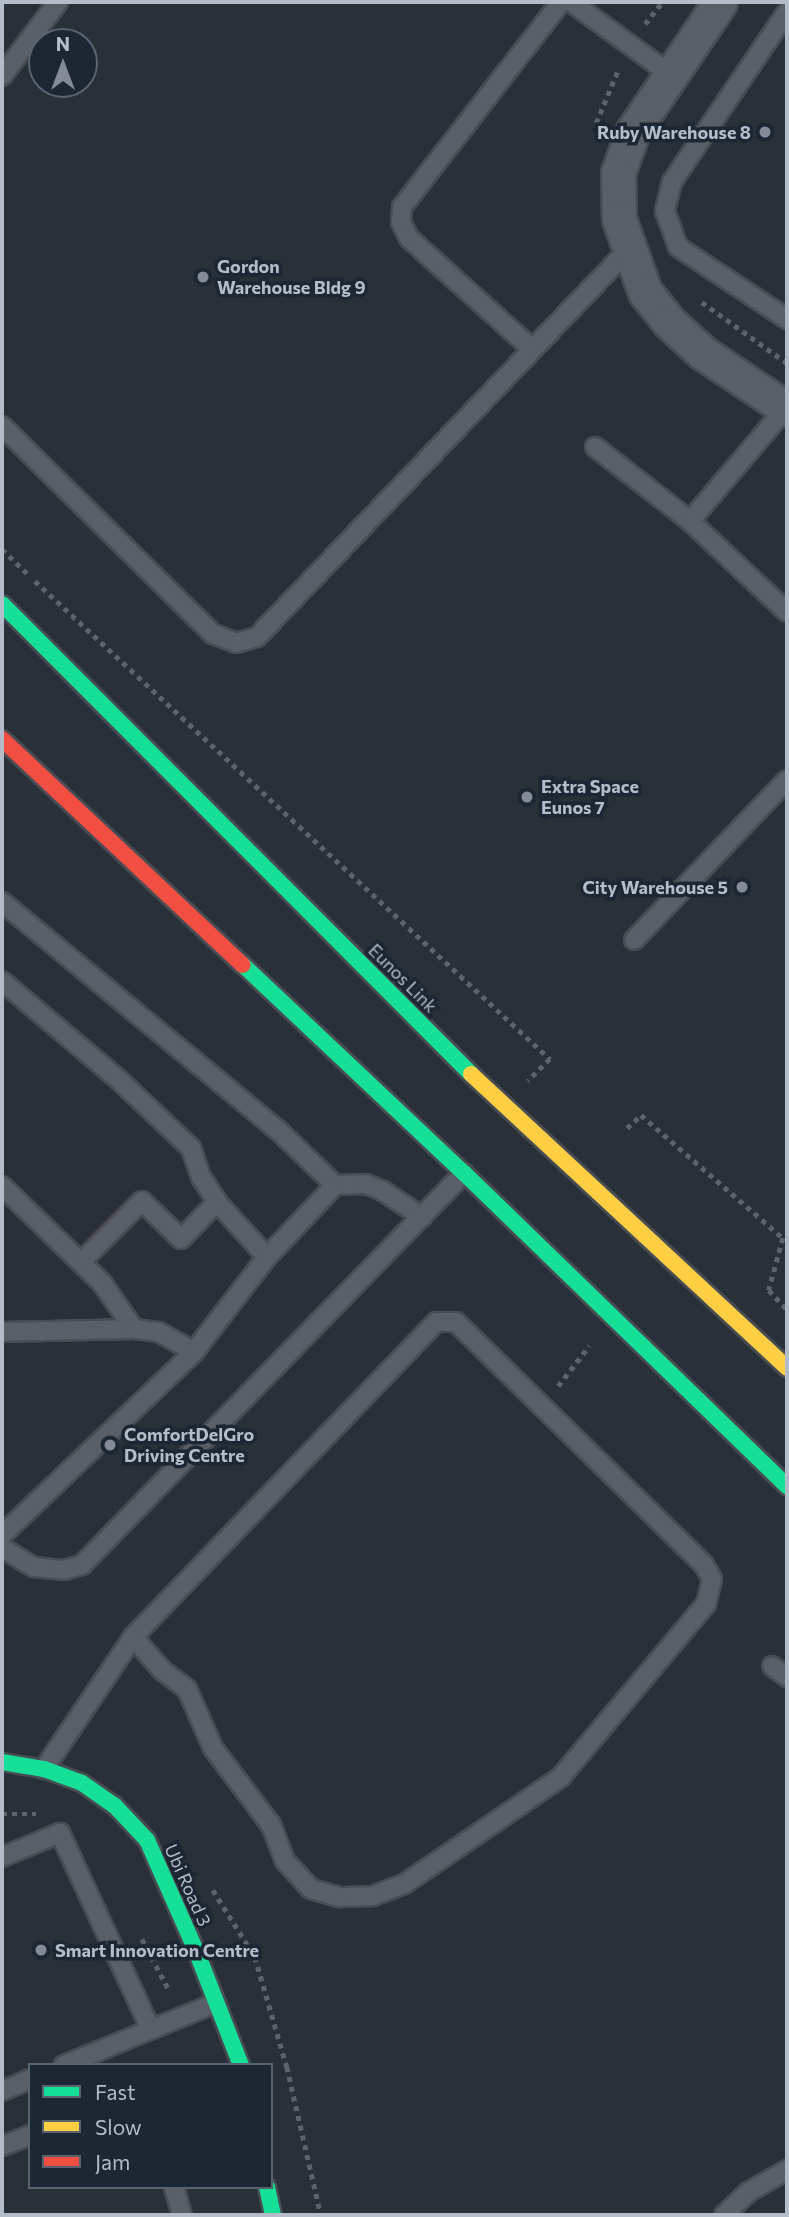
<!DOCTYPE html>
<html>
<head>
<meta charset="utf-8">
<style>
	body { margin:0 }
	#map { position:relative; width:789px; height:2217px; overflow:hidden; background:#2a3038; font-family:Commissioner,sans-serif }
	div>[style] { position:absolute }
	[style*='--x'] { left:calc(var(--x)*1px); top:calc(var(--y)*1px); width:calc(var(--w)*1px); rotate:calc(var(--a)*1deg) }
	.path>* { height:4.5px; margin-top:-2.25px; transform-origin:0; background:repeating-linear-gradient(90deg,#5d636a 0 5px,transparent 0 10px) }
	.roads { filter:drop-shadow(2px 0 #484c53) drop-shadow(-2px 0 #484c53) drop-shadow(0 2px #484c53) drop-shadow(0 -2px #484c53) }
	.lane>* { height:18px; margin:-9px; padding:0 9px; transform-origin:9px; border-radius:9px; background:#5a5e66 }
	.street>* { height:33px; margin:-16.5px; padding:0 16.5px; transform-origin:16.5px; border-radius:16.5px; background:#5a5e66 }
	.fast>* { height:16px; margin:-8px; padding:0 8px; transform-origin:8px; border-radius:8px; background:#16e098 }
	.slow>* { height:16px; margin:-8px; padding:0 8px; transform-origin:8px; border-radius:8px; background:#ffcf43 }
	.jam>* { height:16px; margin:-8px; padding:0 8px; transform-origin:8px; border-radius:8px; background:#f24e42 }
	.dots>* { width:19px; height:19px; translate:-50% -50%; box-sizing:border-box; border:4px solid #1d2633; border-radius:50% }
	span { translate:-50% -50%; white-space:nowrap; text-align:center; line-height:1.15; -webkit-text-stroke:7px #1d2633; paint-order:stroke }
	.poi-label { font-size:18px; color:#b4bcc9; font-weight:700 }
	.right { translate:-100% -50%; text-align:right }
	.left { translate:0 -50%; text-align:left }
	.street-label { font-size:18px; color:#b4bcc9 }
	.frame { position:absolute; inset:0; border:4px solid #b4bcc9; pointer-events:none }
	.legend { position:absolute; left:28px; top:2063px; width:245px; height:126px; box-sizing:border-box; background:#1d2633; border:2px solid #59626f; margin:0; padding:9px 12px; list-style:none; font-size:21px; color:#b4bcc9 }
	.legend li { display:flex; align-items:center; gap:14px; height:35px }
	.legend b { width:35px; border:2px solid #59626f }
	.north { position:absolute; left:28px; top:28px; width:70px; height:70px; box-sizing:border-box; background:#1d2633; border:2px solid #59626f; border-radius:50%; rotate:0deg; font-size:19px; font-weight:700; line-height:28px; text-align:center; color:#b4bcc9 }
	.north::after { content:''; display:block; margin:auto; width:24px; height:32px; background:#848b96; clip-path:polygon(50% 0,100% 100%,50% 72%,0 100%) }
</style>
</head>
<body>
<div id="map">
	<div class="path">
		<i style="--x:645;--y:24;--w:28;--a:-52"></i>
		<i style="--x:596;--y:123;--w:57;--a:-67.5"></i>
		<i style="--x:702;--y:302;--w:105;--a:35.7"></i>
		<i style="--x:2;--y:549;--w:37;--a:44"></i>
		<i style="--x:35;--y:581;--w:703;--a:42.87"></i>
		<i style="--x:550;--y:1059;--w:31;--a:135"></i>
		<i style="--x:627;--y:1128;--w:19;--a:-43"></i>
		<i style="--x:641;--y:1115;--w:188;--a:40.9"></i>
		<i style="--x:783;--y:1238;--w:54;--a:105.1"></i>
		<i style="--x:769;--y:1290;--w:26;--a:47"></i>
		<i style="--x:558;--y:1386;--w:51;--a:-52.2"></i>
		<i style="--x:2;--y:1814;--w:34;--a:0"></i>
		<i style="--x:213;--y:1890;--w:79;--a:57.9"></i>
		<i style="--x:255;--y:1957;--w:115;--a:73.8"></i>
		<i style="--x:287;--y:2067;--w:152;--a:77.1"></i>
		<i style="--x:142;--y:1939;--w:58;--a:62.1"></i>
	</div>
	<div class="roads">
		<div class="lane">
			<i style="--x:571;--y:2;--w:124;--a:36.1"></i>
			<i style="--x:787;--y:12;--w:205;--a:124.1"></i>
			<i style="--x:672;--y:182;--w:30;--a:104"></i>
			<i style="--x:665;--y:211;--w:38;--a:70"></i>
			<i style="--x:678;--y:247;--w:131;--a:33.4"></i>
			<i style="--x:2;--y:76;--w:93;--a:-52.9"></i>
			<i style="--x:531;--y:348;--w:164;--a:-138"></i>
			<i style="--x:409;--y:238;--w:18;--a:-117"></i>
			<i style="--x:401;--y:222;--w:15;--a:-86"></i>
			<i style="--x:402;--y:207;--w:259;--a:-52.2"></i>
			<i style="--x:2;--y:426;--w:296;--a:44.6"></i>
			<i style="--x:213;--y:634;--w:25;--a:21"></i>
			<i style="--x:236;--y:643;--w:22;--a:-16"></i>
			<i style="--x:257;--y:637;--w:538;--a:-46.21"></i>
			<i style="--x:595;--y:447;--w:120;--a:37.9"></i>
			<i style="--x:690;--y:521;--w:133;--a:43.2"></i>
			<i style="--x:690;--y:521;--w:148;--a:-49.7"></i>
			<i style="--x:2;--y:902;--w:358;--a:39.6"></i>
			<i style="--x:278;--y:1130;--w:79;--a:44"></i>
			<i style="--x:335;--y:1185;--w:31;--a:-2"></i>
			<i style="--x:366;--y:1184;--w:18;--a:22"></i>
			<i style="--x:383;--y:1191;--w:47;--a:33.7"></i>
			<i style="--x:634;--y:940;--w:221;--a:-46.3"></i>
			<i style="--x:2;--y:981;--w:152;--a:40.2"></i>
			<i style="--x:118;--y:1079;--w:100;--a:43.4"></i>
			<i style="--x:191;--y:1148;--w:31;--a:71"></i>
			<i style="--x:201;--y:1177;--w:30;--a:57"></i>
			<i style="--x:217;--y:1202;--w:74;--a:47.7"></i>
			<i style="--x:2;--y:1186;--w:139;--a:44.1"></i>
			<i style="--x:102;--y:1283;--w:56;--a:55.2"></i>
			<i style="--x:81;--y:1262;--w:86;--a:-45"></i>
			<i style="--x:142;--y:1201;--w:54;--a:44.3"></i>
			<i style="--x:181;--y:1239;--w:52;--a:-45.8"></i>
			<i style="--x:2;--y:1332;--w:132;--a:-1.3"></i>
			<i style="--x:134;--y:1329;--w:25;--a:7"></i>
			<i style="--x:159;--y:1332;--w:40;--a:29.7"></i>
			<i style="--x:2;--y:1535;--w:265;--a:-43.6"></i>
			<i style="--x:194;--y:1352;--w:120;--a:-52.5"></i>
			<i style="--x:267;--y:1257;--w:99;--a:-46.6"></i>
			<i style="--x:2;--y:1548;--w:37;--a:31"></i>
			<i style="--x:34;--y:1567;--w:30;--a:6"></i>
			<i style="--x:64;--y:1570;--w:19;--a:-16"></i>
			<i style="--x:82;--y:1565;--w:547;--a:-45.74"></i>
			<i style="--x:772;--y:1666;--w:19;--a:36"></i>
			<i style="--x:44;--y:1769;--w:159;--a:-56"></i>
			<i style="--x:133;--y:1637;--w:437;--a:-46.1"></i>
			<i style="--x:436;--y:1322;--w:20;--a:0"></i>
			<i style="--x:456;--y:1322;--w:347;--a:44.4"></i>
			<i style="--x:704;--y:1565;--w:16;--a:60"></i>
			<i style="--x:712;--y:1579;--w:26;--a:103"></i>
			<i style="--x:706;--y:1604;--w:226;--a:130"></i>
			<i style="--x:561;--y:1777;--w:190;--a:145.7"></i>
			<i style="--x:404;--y:1884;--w:34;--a:159"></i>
			<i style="--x:372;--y:1896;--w:33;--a:178"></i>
			<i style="--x:339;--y:1897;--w:29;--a:-164"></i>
			<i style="--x:311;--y:1889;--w:38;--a:-133"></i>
			<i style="--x:285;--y:1861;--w:39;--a:-111"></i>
			<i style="--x:271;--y:1825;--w:96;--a:-127"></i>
			<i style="--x:213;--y:1748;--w:64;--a:-113.8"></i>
			<i style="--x:187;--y:1689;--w:31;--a:-143"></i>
			<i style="--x:162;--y:1670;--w:44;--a:-131.3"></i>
			<i style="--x:2;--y:1857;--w:63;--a:-22.5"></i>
			<i style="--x:60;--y:1833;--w:215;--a:65.2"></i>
			<i style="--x:64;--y:2065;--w:164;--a:-22.2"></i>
			<i style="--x:2;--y:2091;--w:30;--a:-23"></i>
			<i style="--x:2;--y:2146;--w:30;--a:-21"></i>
			<i style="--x:174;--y:2187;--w:29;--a:74"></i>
			<i style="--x:724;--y:2215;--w:35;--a:-43"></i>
			<i style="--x:750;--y:2191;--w:43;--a:-29.6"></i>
		</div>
		<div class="street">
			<i style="--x:720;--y:2;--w:156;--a:124"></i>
			<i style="--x:633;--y:131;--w:45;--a:109.7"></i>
			<i style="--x:618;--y:173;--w:46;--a:88.8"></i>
			<i style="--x:619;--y:219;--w:77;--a:70.4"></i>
			<i style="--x:645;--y:292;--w:38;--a:51"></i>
			<i style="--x:669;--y:322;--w:46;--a:42.4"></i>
			<i style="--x:703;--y:353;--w:101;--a:33.7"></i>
		</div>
		<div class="fast">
			<i style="--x:2;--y:604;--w:664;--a:45.06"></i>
			<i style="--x:243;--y:965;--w:303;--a:43.3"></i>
			<i style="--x:464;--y:1173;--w:450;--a:44.1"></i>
			<i style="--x:2;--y:1762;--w:43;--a:9.5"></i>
			<i style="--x:44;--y:1769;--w:40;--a:20.2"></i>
			<i style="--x:82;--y:1783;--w:39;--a:35"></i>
			<i style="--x:114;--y:1805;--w:48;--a:46.7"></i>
			<i style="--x:147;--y:1840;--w:124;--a:66.1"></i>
			<i style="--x:197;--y:1953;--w:120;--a:68.6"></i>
			<i style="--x:267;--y:2187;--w:29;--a:78"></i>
		</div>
		<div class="slow">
			<i style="--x:471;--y:1074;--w:432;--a:42.9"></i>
		</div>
		<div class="jam">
			<i style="--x:2;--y:739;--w:330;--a:43.2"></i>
		</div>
	</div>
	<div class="dots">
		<i style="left:765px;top:132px;background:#848b96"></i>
		<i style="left:203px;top:277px;background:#848b96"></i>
		<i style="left:527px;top:797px;background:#848b96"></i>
		<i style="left:742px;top:887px;background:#848b96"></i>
		<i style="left:110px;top:1445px;background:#848b96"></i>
		<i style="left:41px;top:1950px;background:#848b96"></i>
	</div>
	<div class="poi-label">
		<span class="right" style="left:751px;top:132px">Ruby Warehouse 8</span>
		<span class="left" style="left:217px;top:277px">Gordon<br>Warehouse Bldg 9</span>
		<span class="left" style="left:541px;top:797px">Extra Space<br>Eunos 7</span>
		<span class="right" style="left:728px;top:887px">City Warehouse 5</span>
		<span class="left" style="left:124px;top:1445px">ComfortDelGro<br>Driving Centre</span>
		<span class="left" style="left:55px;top:1950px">Smart Innovation Centre</span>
	</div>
	<div class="street-label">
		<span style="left:403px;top:978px;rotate:45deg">Eunos Link</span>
		<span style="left:188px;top:1885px;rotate:66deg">Ubi Road 3</span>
	</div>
	<div class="frame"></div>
	<ul class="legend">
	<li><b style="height:9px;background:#16e098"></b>Fast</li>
	<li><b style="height:9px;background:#ffcf43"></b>Slow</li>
	<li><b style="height:9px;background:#f24e42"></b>Jam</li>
	</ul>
	<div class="north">N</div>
</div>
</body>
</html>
